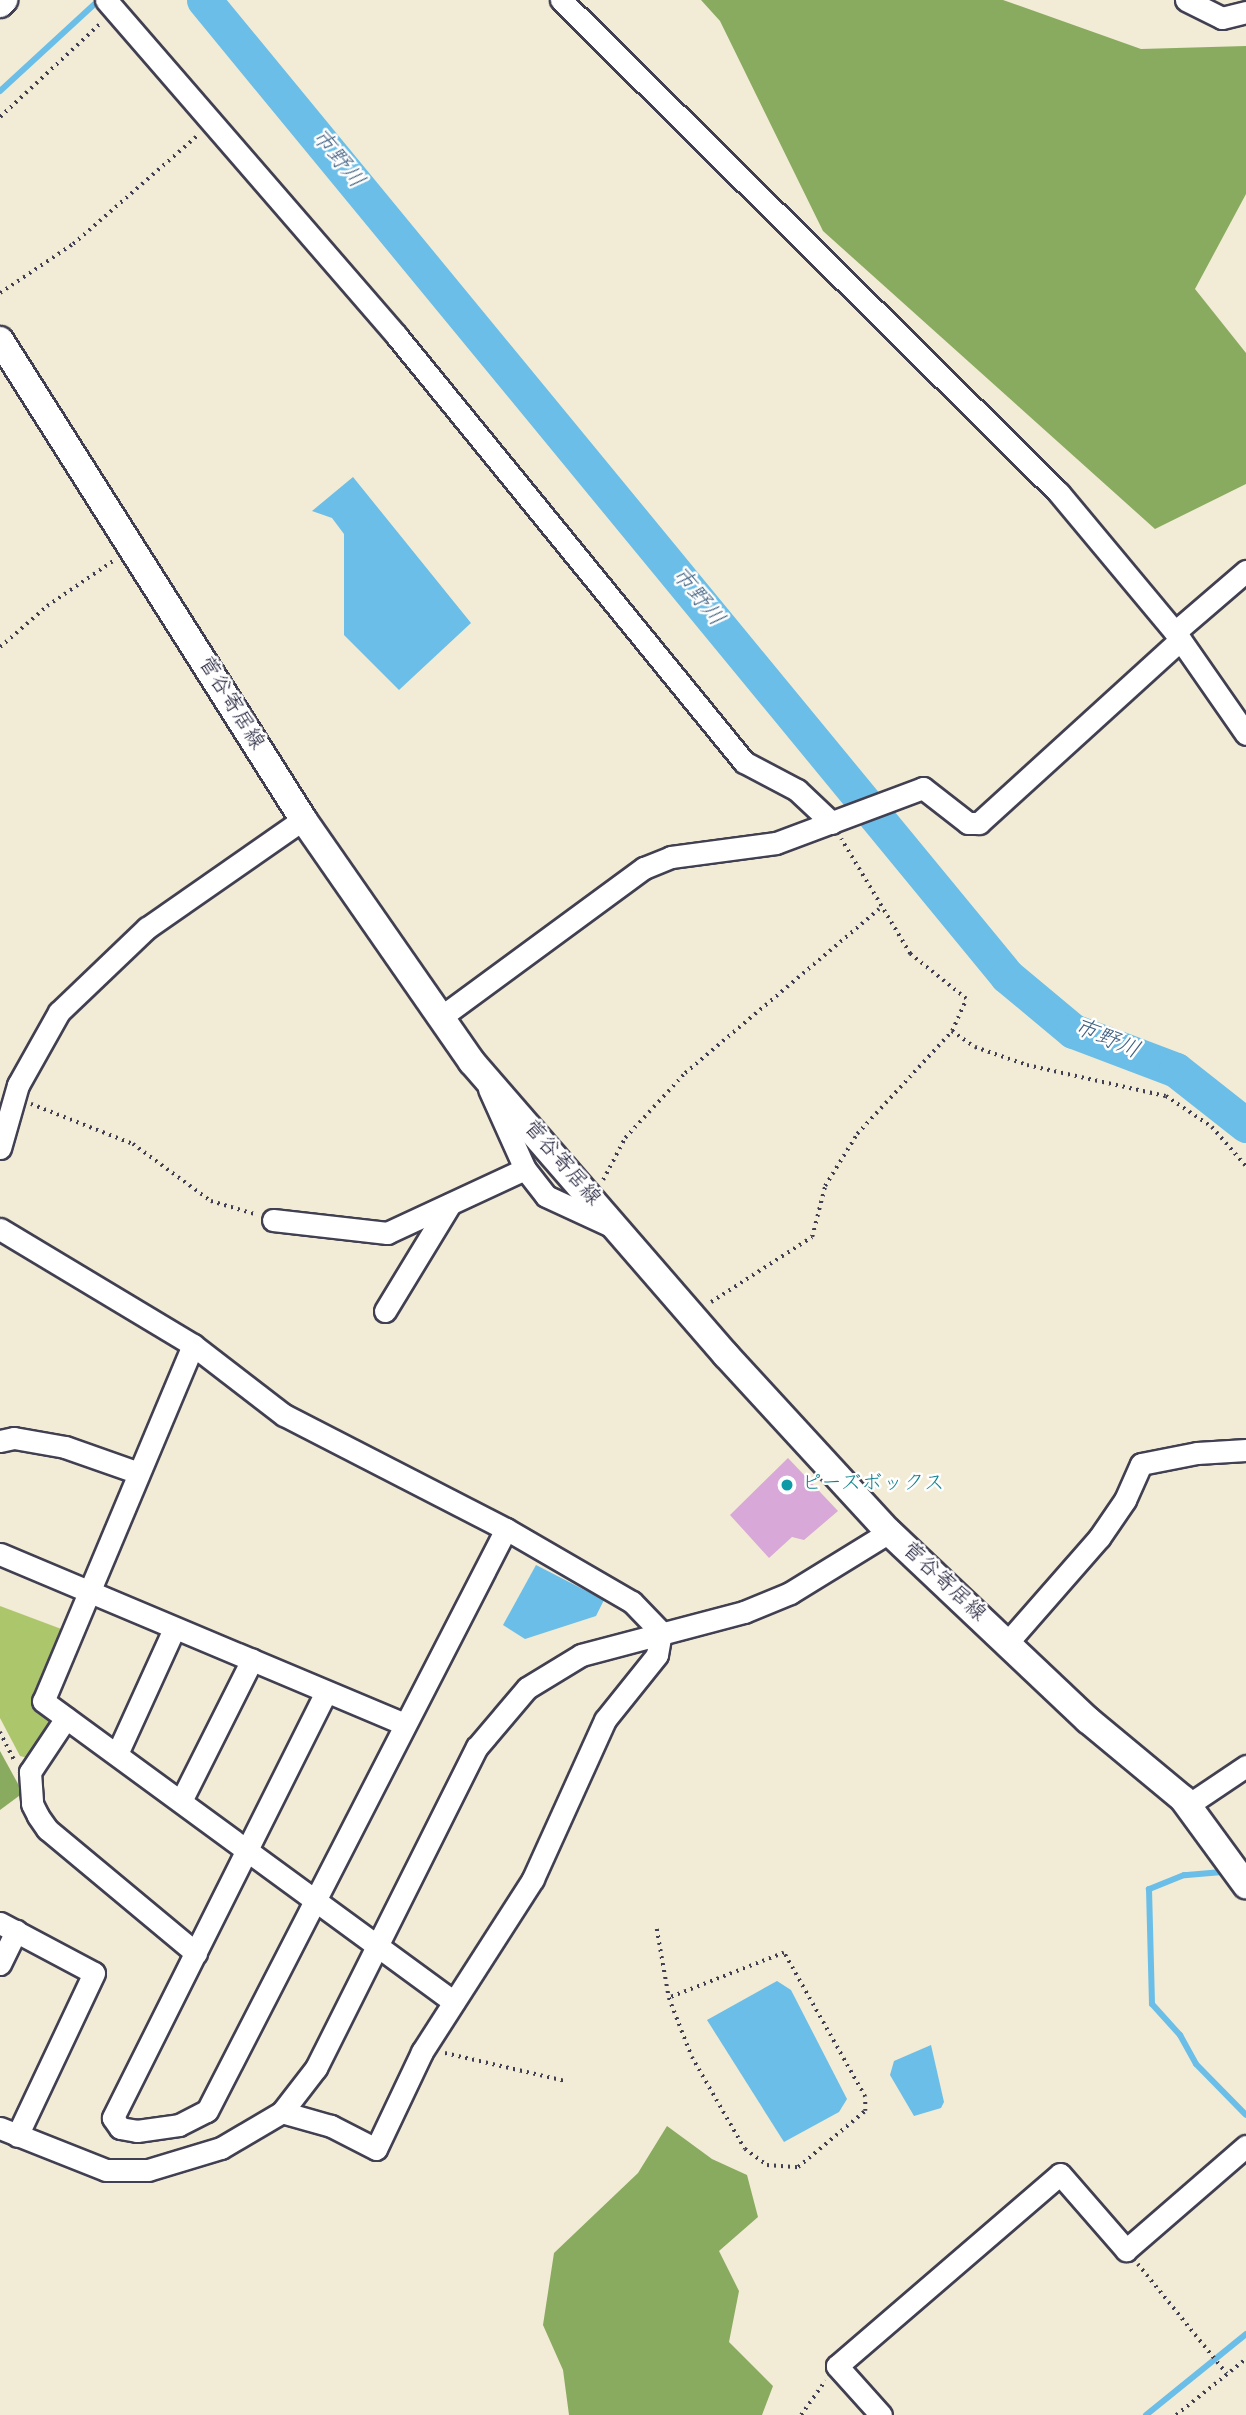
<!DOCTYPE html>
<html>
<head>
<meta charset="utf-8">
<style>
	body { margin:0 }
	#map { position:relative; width:1246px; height:2415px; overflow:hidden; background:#f2ebd5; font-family:Dekko,"Klee One",sans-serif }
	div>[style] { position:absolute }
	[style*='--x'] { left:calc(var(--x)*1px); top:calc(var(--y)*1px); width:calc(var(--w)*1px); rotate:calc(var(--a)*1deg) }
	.green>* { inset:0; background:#acc66c }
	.forest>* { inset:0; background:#89ab60 }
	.water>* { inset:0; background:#6abee7 }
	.stream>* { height:6px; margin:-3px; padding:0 3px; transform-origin:3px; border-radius:3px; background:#6abee7 }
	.river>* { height:35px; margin:-17.5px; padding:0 17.5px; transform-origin:17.5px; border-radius:17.5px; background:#6abee7 }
	.building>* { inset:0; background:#d8a8d8 }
	.path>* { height:3.5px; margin-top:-1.75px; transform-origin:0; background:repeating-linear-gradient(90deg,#414052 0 2px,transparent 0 7px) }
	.roads { filter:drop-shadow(2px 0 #414052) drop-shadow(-2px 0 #414052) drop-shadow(0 2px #414052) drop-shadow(0 -2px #414052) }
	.minor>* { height:21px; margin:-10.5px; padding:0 10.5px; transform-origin:10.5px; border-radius:10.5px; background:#fff }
	.major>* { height:26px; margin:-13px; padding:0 13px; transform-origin:13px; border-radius:13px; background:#fff }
	.dots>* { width:19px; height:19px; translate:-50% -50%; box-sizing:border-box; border:4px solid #fff; border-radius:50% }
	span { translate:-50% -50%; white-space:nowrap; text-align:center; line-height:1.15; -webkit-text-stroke:5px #fff; paint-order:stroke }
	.street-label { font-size:21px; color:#22223b }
	.culture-label { font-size:21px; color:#0d838f }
	.left { translate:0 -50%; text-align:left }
	.water-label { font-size:23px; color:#3f6080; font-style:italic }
</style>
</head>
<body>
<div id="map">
	<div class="green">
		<i style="clip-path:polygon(0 1606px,64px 1630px,48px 1726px,28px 1758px,20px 1756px,0 1718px)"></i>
	</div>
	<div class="forest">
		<i style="clip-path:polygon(701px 0,1003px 0,1141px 49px,1246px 46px,1246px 194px,1195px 289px,1246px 353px,1246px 484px,1155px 529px,823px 231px,720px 21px)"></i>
		<i style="clip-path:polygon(0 1751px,23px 1793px,0 1810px)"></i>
		<i style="clip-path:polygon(667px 2126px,712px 2159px,747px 2175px,758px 2217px,719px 2251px,739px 2291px,729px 2342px,773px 2386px,762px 2415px,569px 2415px,563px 2370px,543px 2325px,554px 2253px,638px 2173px)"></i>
	</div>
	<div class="water">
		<i style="clip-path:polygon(353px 477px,471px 623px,399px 690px,344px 635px,344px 534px,332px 518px,312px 511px)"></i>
		<i style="clip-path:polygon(536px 1565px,604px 1600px,596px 1616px,525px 1639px,503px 1625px)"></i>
		<i style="clip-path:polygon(777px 1981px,791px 1990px,847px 2099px,839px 2112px,784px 2142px,707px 2020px)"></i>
		<i style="clip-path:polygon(931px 2045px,944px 2102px,941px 2108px,914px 2116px,890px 2075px,894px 2061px)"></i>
	</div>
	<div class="stream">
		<i style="--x:0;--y:91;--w:134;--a:-42.6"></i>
		<i style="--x:1222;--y:1872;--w:38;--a:175"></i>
		<i style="--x:1184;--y:1875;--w:38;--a:158"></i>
		<i style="--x:1149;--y:1889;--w:115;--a:88.5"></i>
		<i style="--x:1152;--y:2004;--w:42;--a:47.9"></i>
		<i style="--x:1180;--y:2035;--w:33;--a:61"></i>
		<i style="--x:1196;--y:2064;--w:71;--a:45.6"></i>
		<i style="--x:1146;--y:2415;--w:129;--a:-39"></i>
	</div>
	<div class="river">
		<i style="--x:204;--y:0;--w:1264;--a:50.55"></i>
		<i style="--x:1007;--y:976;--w:86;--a:39.8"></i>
		<i style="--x:1073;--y:1031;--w:110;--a:20.7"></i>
		<i style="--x:1176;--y:1070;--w:89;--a:38.2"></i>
	</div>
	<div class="building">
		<i style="clip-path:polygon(788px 1458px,838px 1511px,804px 1540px,792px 1537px,769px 1558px,730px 1515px)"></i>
	</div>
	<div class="path">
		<i style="--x:0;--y:117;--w:139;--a:-43"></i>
		<i style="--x:0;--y:293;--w:88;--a:-33.9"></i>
		<i style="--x:73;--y:244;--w:167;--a:-41.1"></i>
		<i style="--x:0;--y:647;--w:62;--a:-41.1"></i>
		<i style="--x:47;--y:606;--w:80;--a:-34.3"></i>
		<i style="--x:952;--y:1031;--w:28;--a:35"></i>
		<i style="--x:975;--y:1047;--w:55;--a:19.1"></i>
		<i style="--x:1027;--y:1065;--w:142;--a:12.6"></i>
		<i style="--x:1166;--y:1096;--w:55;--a:34"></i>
		<i style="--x:1212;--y:1127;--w:52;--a:48.9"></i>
		<i style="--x:31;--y:1104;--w:110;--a:21.4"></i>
		<i style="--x:133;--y:1144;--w:97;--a:36.2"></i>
		<i style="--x:211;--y:1201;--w:46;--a:16.5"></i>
		<i style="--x:603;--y:1180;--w:47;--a:-62.4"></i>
		<i style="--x:625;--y:1138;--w:88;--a:-47.3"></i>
		<i style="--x:685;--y:1073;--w:254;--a:-40.2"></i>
		<i style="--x:711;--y:1302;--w:120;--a:-32.8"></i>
		<i style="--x:812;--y:1237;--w:53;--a:-75.7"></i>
		<i style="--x:825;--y:1186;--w:61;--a:-58.4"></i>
		<i style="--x:857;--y:1134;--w:140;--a:-47.3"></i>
		<i style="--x:952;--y:1031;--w:35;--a:-66"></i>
		<i style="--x:966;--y:999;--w:72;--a:-141.2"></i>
		<i style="--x:910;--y:954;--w:134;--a:-121"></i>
		<i style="--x:0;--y:1732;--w:33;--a:63"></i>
		<i style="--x:657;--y:1929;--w:70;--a:80.1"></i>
		<i style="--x:669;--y:1998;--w:63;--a:68.7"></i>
		<i style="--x:692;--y:2057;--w:106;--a:60.1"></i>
		<i style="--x:745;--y:2149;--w:27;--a:36"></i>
		<i style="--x:767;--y:2165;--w:31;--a:4"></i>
		<i style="--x:798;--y:2167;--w:87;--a:-39.9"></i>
		<i style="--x:865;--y:2111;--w:14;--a:-90"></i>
		<i style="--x:865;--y:2097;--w:165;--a:-119.4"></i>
		<i style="--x:784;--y:1953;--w:123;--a:158.6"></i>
		<i style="--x:445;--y:2053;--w:123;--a:13.1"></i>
		<i style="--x:1138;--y:2264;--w:141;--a:51"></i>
		<i style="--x:801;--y:2415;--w:42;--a:-54.8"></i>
		<i style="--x:1176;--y:2415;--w:90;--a:-38.7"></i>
	</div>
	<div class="roads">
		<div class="minor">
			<i style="--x:106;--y:0;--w:443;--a:49.1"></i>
			<i style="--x:396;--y:335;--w:551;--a:50.82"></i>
			<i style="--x:744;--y:762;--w:60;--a:27.8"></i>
			<i style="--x:797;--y:790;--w:48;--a:43.3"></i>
			<i style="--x:561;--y:0;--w:701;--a:44.71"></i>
			<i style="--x:1059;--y:493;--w:181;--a:50.2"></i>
			<i style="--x:1175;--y:632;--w:124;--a:55.2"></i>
			<i style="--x:1186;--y:0;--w:40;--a:26.6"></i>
			<i style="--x:1222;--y:18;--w:25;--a:-14"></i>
			<i style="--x:1175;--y:632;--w:94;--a:-40.7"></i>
			<i style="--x:441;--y:1017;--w:252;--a:-36.3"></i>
			<i style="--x:644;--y:868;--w:29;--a:-22"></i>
			<i style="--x:671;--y:857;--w:106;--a:-7.6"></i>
			<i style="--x:776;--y:843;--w:157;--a:-20.5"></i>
			<i style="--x:923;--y:788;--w:57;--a:37.9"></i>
			<i style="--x:968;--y:823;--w:11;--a:0"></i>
			<i style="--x:979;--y:823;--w:272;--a:-42.3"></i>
			<i style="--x:489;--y:1089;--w:88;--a:65.8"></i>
			<i style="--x:525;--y:1169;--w:34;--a:52"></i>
			<i style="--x:546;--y:1196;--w:74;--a:24.8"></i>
			<i style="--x:0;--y:1148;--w:66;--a:-74.1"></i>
			<i style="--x:18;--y:1085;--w:84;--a:-60.7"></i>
			<i style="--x:59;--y:1012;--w:122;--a:-43.7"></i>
			<i style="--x:147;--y:928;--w:190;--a:-34.9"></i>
			<i style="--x:273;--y:1220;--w:115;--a:6.5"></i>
			<i style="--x:387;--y:1233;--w:152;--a:-24.9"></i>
			<i style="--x:0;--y:1229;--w:225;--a:31"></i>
			<i style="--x:193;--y:1345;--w:115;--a:37.6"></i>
			<i style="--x:284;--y:1415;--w:250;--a:27.2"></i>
			<i style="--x:506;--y:1529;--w:146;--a:30.1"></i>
			<i style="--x:632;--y:1602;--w:42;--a:46"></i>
			<i style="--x:661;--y:1632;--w:23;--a:100"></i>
			<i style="--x:657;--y:1655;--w:83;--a:128.7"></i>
			<i style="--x:605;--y:1720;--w:175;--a:114.4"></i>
			<i style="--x:533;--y:1879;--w:206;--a:122.7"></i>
			<i style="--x:422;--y:2052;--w:107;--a:115.4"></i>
			<i style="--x:376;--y:2149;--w:51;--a:-152.9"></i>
			<i style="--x:331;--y:2126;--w:51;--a:-164.1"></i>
			<i style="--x:385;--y:1311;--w:125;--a:-58.7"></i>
			<i style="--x:193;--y:1345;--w:386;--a:112.8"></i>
			<i style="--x:43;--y:1701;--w:509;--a:36.22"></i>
			<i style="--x:0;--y:1441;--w:14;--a:-12"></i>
			<i style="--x:14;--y:1438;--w:52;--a:10"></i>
			<i style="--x:65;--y:1447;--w:78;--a:19.4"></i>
			<i style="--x:0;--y:1554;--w:438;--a:22.8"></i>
			<i style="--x:1007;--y:1643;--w:140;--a:-48.8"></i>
			<i style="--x:1099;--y:1538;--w:46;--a:-55.6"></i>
			<i style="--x:1125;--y:1500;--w:39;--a:-66"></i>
			<i style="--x:1141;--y:1464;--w:57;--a:-11.1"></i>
			<i style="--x:1197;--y:1453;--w:49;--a:-3.5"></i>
			<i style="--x:326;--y:1692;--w:476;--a:116.6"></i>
			<i style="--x:113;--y:2118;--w:12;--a:55"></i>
			<i style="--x:120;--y:2128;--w:17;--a:10"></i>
			<i style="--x:137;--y:2131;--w:42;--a:-8.1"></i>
			<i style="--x:179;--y:2125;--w:31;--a:-27"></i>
			<i style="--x:207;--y:2111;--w:654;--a:-62.81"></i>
			<i style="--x:66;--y:1718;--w:65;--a:123.7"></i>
			<i style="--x:30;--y:1772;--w:32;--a:86"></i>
			<i style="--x:32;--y:1804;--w:13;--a:63"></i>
			<i style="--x:38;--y:1816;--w:16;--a:55"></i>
			<i style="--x:47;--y:1829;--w:194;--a:39.8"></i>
			<i style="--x:117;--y:1754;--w:137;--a:-65.5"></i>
			<i style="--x:182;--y:1799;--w:156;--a:-63.3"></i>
			<i style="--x:1188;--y:1805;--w:70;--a:-33.9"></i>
			<i style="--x:0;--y:1923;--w:106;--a:28"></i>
			<i style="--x:94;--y:1973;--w:180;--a:115.3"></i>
			<i style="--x:0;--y:1964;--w:37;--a:-64"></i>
			<i style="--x:0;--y:2128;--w:114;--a:21.6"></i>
			<i style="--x:106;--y:2170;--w:42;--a:0"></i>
			<i style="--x:148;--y:2170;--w:76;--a:-16.8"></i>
			<i style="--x:221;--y:2148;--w:71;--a:-30.5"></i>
			<i style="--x:282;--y:2112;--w:56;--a:-52.3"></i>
			<i style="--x:316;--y:2068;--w:359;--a:-63.4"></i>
			<i style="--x:477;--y:1747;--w:77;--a:-49.7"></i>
			<i style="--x:527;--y:1688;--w:63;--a:-31.4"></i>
			<i style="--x:581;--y:1655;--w:169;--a:-14.8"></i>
			<i style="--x:744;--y:1612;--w:50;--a:-22.4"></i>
			<i style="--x:790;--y:1593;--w:116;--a:-31.6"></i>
			<i style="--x:881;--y:2415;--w:66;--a:-131.9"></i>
			<i style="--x:837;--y:2366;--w:294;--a:-40.7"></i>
			<i style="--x:1060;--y:2174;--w:101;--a:49"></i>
			<i style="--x:1126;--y:2250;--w:159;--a:-40.9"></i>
		</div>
		<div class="major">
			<i style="--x:0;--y:4;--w:6;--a:-45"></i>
			<i style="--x:0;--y:340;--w:567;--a:57.68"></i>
			<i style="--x:303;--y:819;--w:296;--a:55.2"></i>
			<i style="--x:472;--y:1062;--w:388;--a:49.1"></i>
			<i style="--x:726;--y:1355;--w:241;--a:47.4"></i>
			<i style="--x:889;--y:1532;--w:274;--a:43.4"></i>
			<i style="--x:1088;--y:1720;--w:124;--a:39.7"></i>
			<i style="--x:1183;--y:1799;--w:107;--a:53.8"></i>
		</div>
	</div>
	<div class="dots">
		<i style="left:787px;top:1485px;background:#0f9aa8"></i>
	</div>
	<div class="street-label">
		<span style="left:230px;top:704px;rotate:58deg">菅谷寄居線</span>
		<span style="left:561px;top:1164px;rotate:49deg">菅谷寄居線</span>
		<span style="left:943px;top:1583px;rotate:43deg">菅谷寄居線</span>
	</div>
	<div class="culture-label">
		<span class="left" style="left:801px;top:1485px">ピーズボックス</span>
	</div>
	<div class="water-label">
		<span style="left:336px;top:160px;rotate:51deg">市野川</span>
		<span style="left:696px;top:598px;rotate:51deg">市野川</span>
		<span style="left:1106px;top:1041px;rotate:23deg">市野川</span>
	</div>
</div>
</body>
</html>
